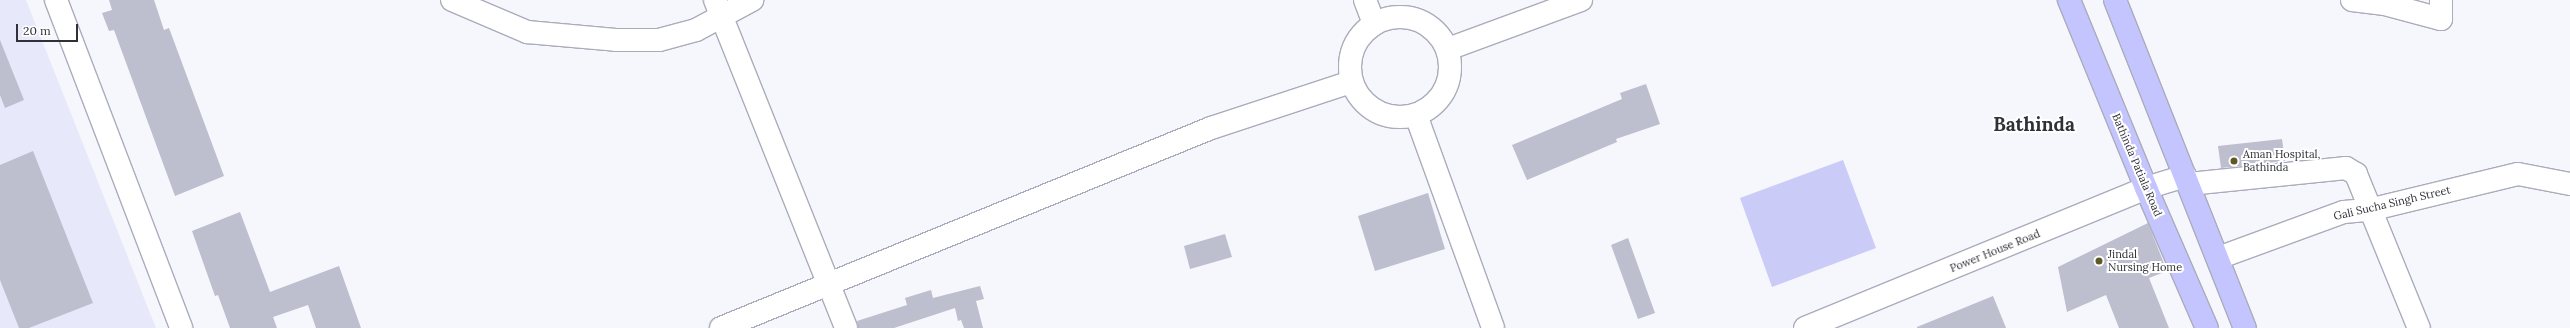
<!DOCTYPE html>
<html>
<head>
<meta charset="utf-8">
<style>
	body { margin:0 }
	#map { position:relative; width:2570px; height:328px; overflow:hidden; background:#f6f6fd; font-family:Lora,serif }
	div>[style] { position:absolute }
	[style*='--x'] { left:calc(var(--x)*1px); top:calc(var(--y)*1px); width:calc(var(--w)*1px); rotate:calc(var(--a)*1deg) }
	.built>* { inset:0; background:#e7e9fb }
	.green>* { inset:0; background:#cacbf7 }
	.building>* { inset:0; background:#bdbece }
	.roads { filter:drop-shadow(1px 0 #abacbb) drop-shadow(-1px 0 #abacbb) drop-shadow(0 1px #abacbb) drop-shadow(0 -1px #abacbb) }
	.minor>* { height:22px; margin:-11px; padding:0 11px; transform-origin:11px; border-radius:11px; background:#fff }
	.minor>.ring { margin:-11px; padding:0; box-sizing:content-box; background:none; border:22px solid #fff; border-radius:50% }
	.highway>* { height:22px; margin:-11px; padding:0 11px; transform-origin:11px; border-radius:11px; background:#c4c5fe }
	.dots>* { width:11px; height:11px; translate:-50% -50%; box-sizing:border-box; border:2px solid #fff; border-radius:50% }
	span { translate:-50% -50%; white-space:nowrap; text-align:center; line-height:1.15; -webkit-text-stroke:4px #fff; paint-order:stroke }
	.poi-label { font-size:11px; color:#303137 }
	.left { translate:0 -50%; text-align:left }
	.street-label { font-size:11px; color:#303137 }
	.town-label { font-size:19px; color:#303137; font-weight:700 }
	.scale { position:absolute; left:16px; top:24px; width:62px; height:18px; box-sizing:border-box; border:2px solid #303137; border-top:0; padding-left:5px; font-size:12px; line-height:14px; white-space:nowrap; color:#303137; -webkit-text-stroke:3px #fff; paint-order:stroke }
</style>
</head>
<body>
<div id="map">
	<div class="built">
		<i style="clip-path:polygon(0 0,26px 0,156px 328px,0 328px)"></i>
	</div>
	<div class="green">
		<i style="clip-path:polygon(1843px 160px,1876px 248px,1772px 287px,1740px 198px)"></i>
	</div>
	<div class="building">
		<i style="clip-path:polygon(109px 0,154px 0,164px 30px,169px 28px,224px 176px,175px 196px,114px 30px,109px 31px,102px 13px,112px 10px)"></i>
		<i style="clip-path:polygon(0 40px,24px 100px,5px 108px,0 95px)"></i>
		<i style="clip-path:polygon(1646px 84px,1660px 124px,1616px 139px,1617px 142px,1527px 180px,1512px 145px,1622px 99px,1620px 93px)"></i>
		<i style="clip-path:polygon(2282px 139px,2285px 161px,2221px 168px,2218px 146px)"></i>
		<i style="clip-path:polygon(33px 151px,93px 303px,29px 328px,19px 328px,0 280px,0 165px)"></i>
		<i style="clip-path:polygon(1428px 193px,1445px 249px,1375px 271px,1358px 216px)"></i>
		<i style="clip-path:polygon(240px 212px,270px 292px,339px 266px,361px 328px,316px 328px,308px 305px,273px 317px,277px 328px,230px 328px,218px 295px,215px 296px,192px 231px)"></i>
		<i style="clip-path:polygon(2148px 223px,2167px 271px,2149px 278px,2169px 328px,2119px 328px,2106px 295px,2067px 312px,2058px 267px)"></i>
		<i style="clip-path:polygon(1225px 234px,1232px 257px,1190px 269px,1184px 246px)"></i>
		<i style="clip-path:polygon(1628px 238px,1655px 313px,1638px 319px,1611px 245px)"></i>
		<i style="clip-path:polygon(980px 286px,984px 299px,976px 301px,983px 328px,964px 328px,961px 320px,958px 321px,955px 308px,894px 328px,858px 328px,857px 321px,907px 305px,905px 298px,931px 290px,933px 298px)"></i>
		<i style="clip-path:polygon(1993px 296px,2006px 328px,1917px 328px,1917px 327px)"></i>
	</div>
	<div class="roads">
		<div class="minor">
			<i style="--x:56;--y:0;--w:351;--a:69.1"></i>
			<i style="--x:452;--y:0;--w:82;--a:23.1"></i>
			<i style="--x:527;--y:32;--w:89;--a:5.1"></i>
			<i style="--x:616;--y:40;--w:43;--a:0"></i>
			<i style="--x:659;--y:40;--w:38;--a:-15"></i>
			<i style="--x:696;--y:30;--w:64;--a:-28.2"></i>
			<i style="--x:715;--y:0;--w:353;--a:68.2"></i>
			<i style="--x:1365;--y:0;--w:26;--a:69"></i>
			<i style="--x:2352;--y:0;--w:33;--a:7"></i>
			<i style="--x:2385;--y:4;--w:58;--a:15"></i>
			<i style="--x:2441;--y:19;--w:19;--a:-90"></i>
			<i class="ring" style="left:1350px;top:17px;width:78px;height:78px"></i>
			<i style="--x:1448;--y:49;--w:142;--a:-20.2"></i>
			<i style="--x:1416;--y:115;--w:226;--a:70.1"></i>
			<i style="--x:2189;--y:184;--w:158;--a:-5.8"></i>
			<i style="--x:2346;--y:168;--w:12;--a:31"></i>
			<i style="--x:2356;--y:174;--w:166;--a:67.8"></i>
			<i style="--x:2218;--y:258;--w:134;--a:-20.1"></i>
			<i style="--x:2344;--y:212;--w:25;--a:-5"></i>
			<i style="--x:2369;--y:210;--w:153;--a:-13.6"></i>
			<i style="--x:2518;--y:174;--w:53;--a:10.9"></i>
			<i style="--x:721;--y:328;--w:529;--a:-22.2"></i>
			<i style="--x:1211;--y:128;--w:147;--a:-18.2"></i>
			<i style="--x:1805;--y:328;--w:369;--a:-22.3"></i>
			<i style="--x:2146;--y:188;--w:41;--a:-17.1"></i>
		</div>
		<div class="highway">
			<i style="--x:2069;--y:0;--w:203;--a:67.7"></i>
			<i style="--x:2146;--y:188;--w:153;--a:66.5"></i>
			<i style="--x:2115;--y:0;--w:353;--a:68.4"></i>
		</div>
	</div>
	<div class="dots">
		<i style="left:2234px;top:161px;background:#5f5926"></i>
		<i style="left:2099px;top:261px;background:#5f5926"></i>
	</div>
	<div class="poi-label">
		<span class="left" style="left:2243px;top:161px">Aman Hospital,<br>Bathinda</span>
		<span class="left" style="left:2108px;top:261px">Jindal<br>Nursing Home</span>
	</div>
	<div class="street-label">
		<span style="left:2137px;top:165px;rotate:67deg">Bathinda Patiala Road</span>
		<span style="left:2392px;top:203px;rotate:-13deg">Gali Sucha Singh Street</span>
		<span style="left:1995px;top:251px;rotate:-22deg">Power House Road</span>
	</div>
	<div class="town-label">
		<span style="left:2034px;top:125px">Bathinda</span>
	</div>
	<div class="scale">20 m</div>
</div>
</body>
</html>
